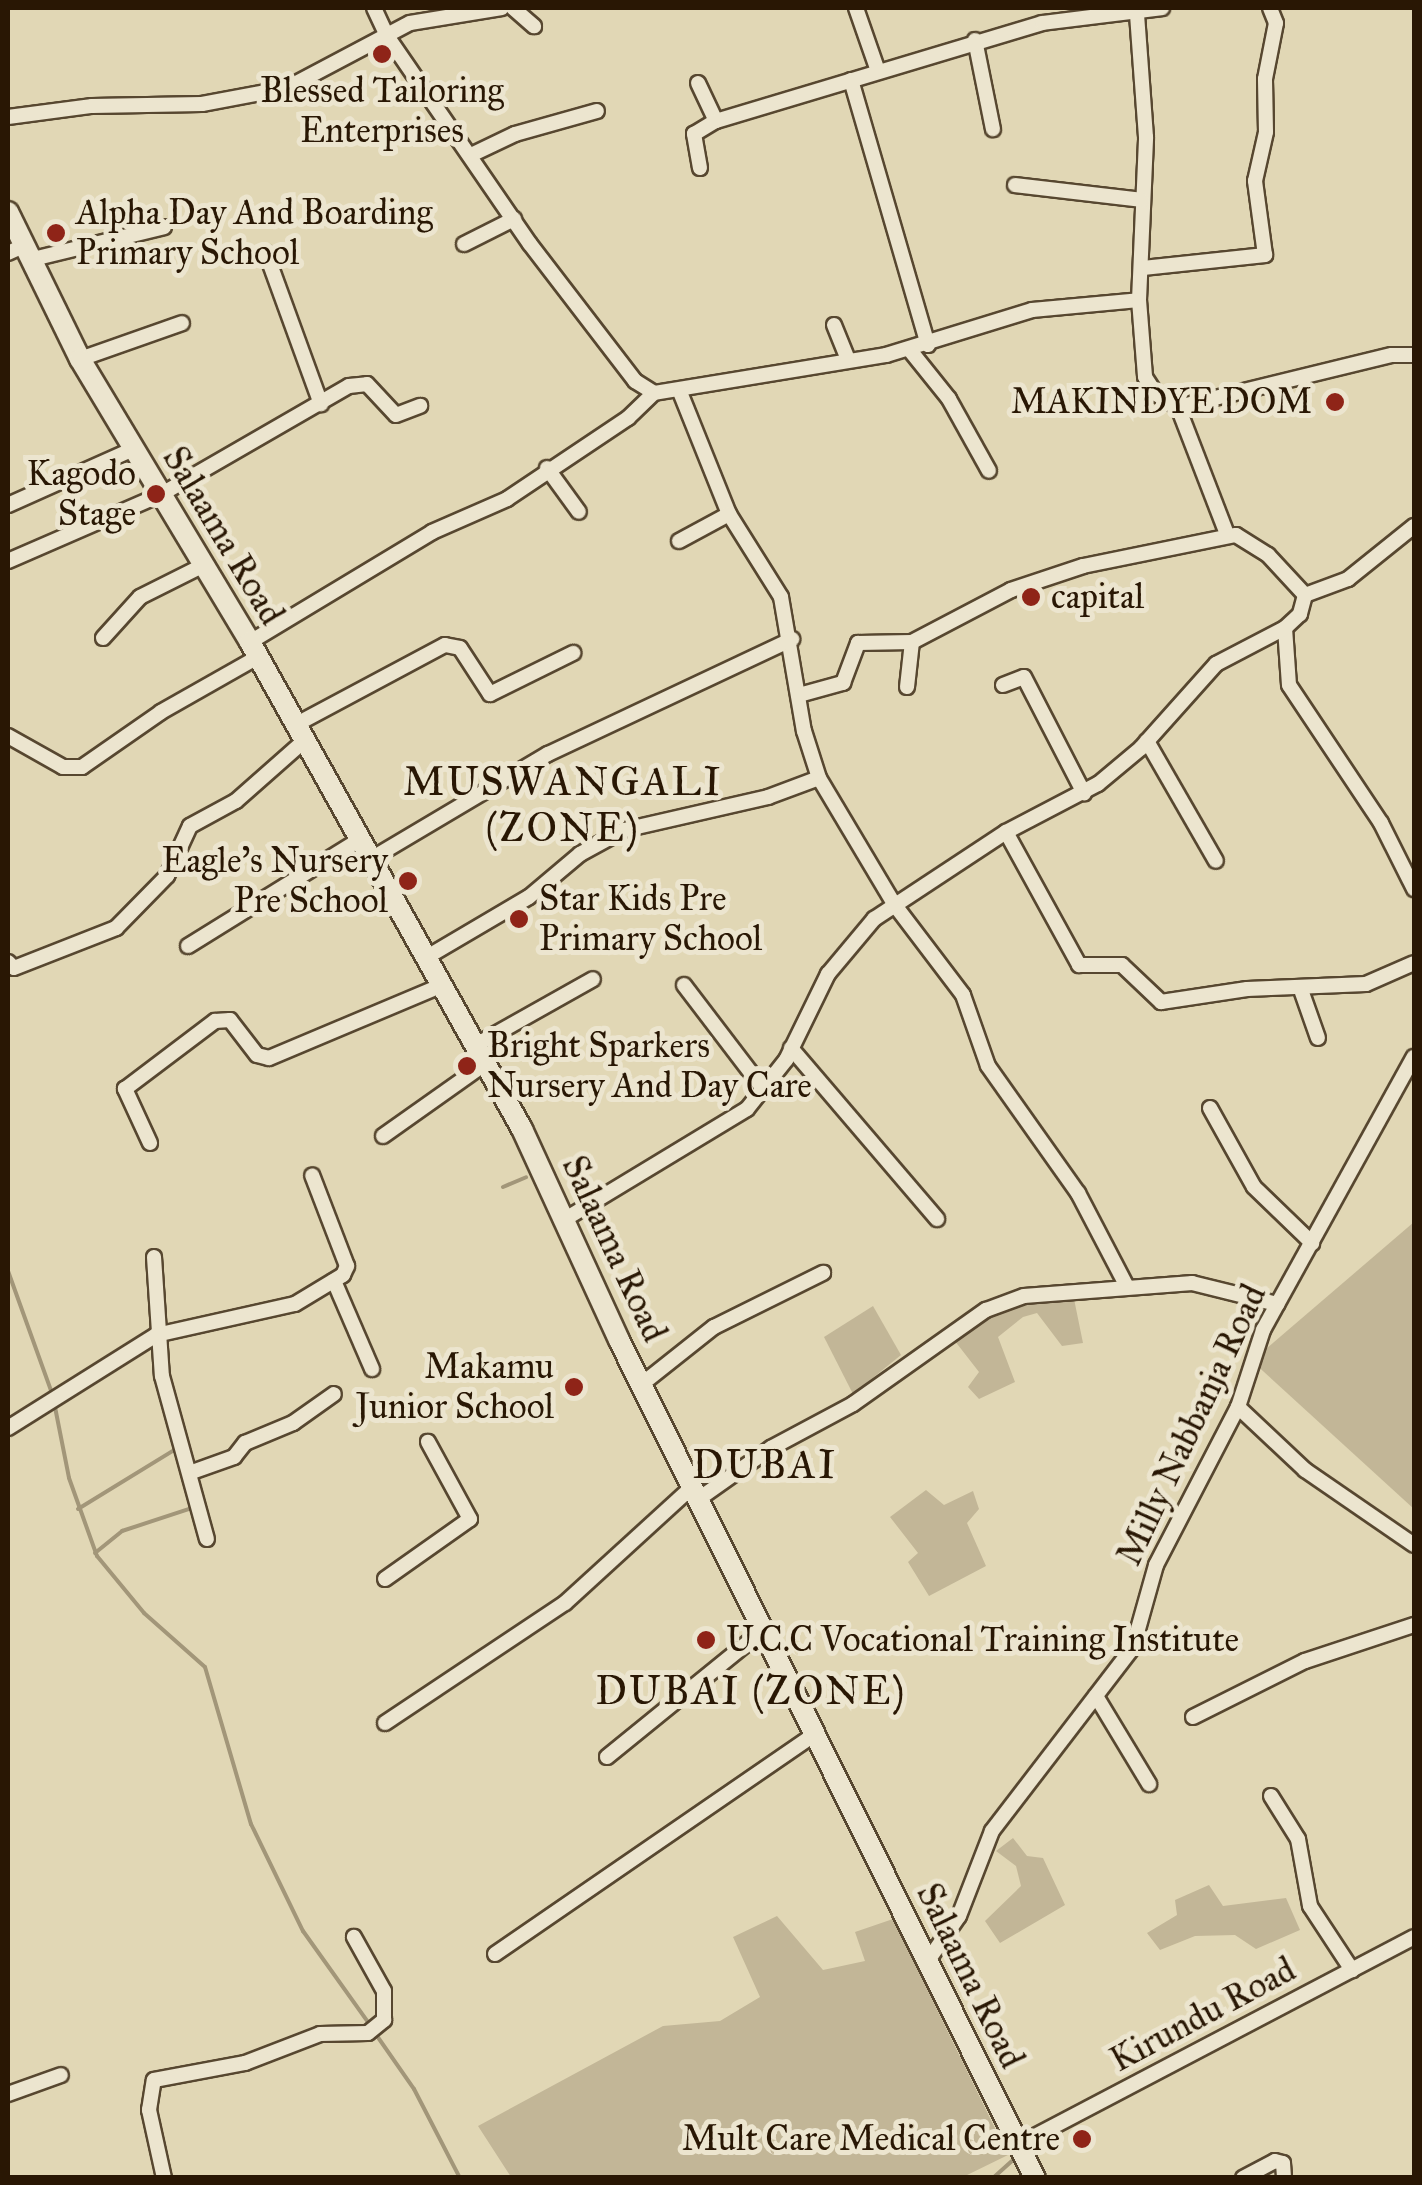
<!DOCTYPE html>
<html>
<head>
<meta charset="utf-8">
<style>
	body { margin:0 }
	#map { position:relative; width:1422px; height:2185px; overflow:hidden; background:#e1d7b5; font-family:"IM FELL Great Primer",serif }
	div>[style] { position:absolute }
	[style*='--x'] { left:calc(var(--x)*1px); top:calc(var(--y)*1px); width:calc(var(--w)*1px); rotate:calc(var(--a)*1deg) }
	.green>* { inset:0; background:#c2b697 }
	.stream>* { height:4px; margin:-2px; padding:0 2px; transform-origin:2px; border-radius:2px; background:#a29679 }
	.roads { filter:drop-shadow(2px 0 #574730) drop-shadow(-2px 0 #574730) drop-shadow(0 2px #574730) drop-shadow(0 -2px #574730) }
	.minor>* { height:14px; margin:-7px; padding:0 7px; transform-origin:7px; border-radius:7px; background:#ece5cf }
	.secondary>* { height:20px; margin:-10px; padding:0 10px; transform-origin:10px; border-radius:10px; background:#ece5cf }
	.dots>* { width:28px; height:28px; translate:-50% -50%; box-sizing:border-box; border:5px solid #ece5cf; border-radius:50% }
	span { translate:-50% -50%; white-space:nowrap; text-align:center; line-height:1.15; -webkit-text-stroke:10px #ece5cf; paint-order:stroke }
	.poi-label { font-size:35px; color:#291704 }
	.left { translate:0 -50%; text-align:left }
	.right { translate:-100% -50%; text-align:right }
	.street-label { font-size:35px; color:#291704 }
	.quarter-label { font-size:40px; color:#291704; letter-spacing:2.5px }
	.frame { position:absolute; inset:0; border:10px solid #291704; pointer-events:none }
</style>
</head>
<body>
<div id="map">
	<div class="green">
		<i style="clip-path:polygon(1414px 1222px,1414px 1509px,1252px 1361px)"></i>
		<i style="clip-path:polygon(1073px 1294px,1083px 1343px,1062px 1346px,1037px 1313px,1023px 1317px,998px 1337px,1015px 1382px,979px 1399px,968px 1387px,979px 1372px,951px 1336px,989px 1312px)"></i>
		<i style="clip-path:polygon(873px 1306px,901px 1355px,853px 1394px,824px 1337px)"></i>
		<i style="clip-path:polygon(926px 1490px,944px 1505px,973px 1491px,979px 1509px,967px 1523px,986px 1566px,929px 1596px,908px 1562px,918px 1553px,890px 1517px)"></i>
		<i style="clip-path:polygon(1013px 1838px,1027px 1856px,1043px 1858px,1065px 1905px,1000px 1943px,985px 1921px,1021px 1886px,1016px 1866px,996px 1851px)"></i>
		<i style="clip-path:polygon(1209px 1885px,1223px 1906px,1286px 1898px,1300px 1930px,1256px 1949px,1235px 1935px,1195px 1936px,1160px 1950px,1147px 1933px,1177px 1915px,1175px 1900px)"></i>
		<i style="clip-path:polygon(777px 1916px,823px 1970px,865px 1961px,855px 1932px,893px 1919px,1008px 2155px,961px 2178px,511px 2177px,478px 2126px,663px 2026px,720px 2021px,760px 1997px,733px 1937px)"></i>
	</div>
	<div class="stream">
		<i style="--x:503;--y:1187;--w:25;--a:-23"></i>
		<i style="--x:8;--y:1271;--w:130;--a:70.2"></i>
		<i style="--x:54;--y:1402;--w:77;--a:78.8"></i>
		<i style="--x:69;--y:1478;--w:83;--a:70.3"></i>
		<i style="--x:97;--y:1556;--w:74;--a:50.5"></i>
		<i style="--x:144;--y:1613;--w:81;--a:41.5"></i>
		<i style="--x:205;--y:1667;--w:164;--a:73.7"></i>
		<i style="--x:251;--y:1824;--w:119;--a:64.1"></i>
		<i style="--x:303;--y:1931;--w:115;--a:54.5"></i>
		<i style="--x:78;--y:1509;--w:115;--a:-31.5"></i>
		<i style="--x:95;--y:1553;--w:35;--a:-39"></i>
		<i style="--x:122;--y:1531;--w:74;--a:-18.2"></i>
		<i style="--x:375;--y:2033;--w:68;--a:55.1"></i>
		<i style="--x:414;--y:2089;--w:100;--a:62.7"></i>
		<i style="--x:993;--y:2178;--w:31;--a:-42"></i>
	</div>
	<div class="roads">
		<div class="minor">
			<i style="--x:374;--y:8;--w:31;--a:65"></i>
			<i style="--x:387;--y:36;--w:252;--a:55.5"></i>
			<i style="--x:530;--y:244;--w:173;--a:52.5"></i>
			<i style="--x:635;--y:381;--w:22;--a:32"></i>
			<i style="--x:654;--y:393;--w:235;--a:-9.3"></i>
			<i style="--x:886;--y:355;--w:153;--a:-17.1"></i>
			<i style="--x:1032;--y:310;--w:107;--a:-5.3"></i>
			<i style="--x:1139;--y:300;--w:163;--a:-87.5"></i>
			<i style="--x:1146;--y:137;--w:124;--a:-94.2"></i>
			<i style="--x:513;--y:8;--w:28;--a:41"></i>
			<i style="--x:856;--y:8;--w:67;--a:70.8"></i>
			<i style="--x:975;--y:40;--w:91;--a:78.6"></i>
			<i style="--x:851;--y:80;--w:276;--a:73.8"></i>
			<i style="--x:698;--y:83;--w:42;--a:64.7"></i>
			<i style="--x:8;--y:117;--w:85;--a:-7.5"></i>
			<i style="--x:92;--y:106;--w:110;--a:-1"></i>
			<i style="--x:202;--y:104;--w:86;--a:-10.7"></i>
			<i style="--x:287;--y:88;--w:139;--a:-27.9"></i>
			<i style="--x:410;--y:23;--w:93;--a:-9.3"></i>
			<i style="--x:471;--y:155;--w:49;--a:-25.5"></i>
			<i style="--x:515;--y:134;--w:85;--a:-15.7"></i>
			<i style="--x:700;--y:168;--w:35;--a:-100"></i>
			<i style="--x:694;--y:134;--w:26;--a:-31"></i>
			<i style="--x:716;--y:121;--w:340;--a:-16.7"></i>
			<i style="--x:1042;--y:23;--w:121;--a:-7.1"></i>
			<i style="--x:1015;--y:185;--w:128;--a:6.7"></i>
			<i style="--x:464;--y:244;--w:56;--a:-26.6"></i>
			<i style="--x:8;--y:253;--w:17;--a:-25"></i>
			<i style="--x:266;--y:253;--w:161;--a:70"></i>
			<i style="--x:29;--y:260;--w:139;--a:-13.7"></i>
			<i style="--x:1143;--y:268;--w:123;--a:-6.1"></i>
			<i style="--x:1265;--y:255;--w:75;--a:-97.7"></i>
			<i style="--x:1255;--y:181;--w:50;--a:-77.3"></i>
			<i style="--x:1266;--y:132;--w:53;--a:-91.1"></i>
			<i style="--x:1265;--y:79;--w:57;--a:-78.9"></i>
			<i style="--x:1276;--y:23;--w:16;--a:-112"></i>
			<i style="--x:1139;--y:300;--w:77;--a:85.5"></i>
			<i style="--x:1145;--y:377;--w:20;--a:57"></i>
			<i style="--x:1156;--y:394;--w:26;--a:31"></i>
			<i style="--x:1178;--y:407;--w:136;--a:68.9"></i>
			<i style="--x:834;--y:325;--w:38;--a:68"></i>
			<i style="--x:909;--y:349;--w:64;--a:51.3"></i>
			<i style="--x:949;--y:399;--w:82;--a:60.9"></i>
			<i style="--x:80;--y:359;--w:108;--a:-19.4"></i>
			<i style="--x:680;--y:392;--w:131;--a:68.1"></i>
			<i style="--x:729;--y:514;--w:98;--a:57.9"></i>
			<i style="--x:781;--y:597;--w:136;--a:80.3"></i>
			<i style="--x:804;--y:731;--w:49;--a:72.3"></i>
			<i style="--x:819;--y:778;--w:147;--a:59.2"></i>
			<i style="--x:894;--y:904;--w:114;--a:52.8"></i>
			<i style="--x:963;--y:995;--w:75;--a:70.6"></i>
			<i style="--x:988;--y:1066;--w:156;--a:54.7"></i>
			<i style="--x:1078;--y:1193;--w:104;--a:62.4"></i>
			<i style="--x:1178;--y:407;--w:220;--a:-13.7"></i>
			<i style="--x:1392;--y:355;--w:22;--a:0"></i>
			<i style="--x:547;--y:468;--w:54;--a:54"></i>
			<i style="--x:8;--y:505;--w:137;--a:-24.1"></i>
			<i style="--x:679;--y:541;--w:57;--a:-28.4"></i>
			<i style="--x:8;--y:561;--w:166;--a:-23.5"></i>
			<i style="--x:160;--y:495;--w:218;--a:-30"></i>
			<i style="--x:349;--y:386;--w:18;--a:-6"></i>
			<i style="--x:367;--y:384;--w:42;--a:46.9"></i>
			<i style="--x:396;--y:415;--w:26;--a:-21"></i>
			<i style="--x:1305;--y:595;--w:46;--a:-20.4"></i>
			<i style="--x:1348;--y:579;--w:85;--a:-38.8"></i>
			<i style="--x:103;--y:638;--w:55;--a:-47.9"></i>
			<i style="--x:140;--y:597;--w:72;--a:-26.6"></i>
			<i style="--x:250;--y:642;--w:213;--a:-31.1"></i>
			<i style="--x:432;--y:532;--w:82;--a:-23.7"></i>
			<i style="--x:507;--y:499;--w:146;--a:-33.8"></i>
			<i style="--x:628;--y:418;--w:36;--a:-44"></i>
			<i style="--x:1003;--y:685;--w:22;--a:-21"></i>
			<i style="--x:1024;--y:677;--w:131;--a:62.7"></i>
			<i style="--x:907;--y:687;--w:45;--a:-83.7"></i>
			<i style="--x:799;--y:695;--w:46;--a:-15.3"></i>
			<i style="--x:843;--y:683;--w:43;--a:-69.4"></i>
			<i style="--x:858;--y:643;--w:54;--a:-1.1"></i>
			<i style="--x:912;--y:642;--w:112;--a:-27.7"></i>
			<i style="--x:1011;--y:590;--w:76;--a:-18.4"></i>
			<i style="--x:1083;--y:566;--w:156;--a:-11.5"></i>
			<i style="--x:1236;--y:535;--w:38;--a:32"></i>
			<i style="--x:1268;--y:555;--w:54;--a:47.2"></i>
			<i style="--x:1305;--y:595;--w:20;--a:105"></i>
			<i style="--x:1300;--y:614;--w:21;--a:137"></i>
			<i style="--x:1285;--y:628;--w:57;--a:86"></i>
			<i style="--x:1289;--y:685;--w:166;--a:56.3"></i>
			<i style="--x:1381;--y:823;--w:74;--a:63.4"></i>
			<i style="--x:295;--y:725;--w:170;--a:-28.1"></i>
			<i style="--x:445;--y:645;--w:15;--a:11"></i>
			<i style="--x:460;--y:648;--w:55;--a:56.9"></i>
			<i style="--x:490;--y:694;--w:93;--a:-26.3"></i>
			<i style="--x:8;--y:736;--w:63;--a:29.4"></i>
			<i style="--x:63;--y:767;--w:19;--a:0"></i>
			<i style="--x:82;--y:767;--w:96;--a:-34.8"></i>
			<i style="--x:161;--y:712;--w:112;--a:-29.6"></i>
			<i style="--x:1147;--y:741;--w:138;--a:60.1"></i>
			<i style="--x:1006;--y:832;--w:152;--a:61.2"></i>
			<i style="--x:1079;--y:965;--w:43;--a:0"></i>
			<i style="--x:1122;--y:965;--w:54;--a:43.5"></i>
			<i style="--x:1161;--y:1002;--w:87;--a:-8.6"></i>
			<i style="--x:1247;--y:989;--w:119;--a:-2.4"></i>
			<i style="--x:1366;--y:984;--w:52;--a:-23.6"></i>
			<i style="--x:371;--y:859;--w:206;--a:-30.7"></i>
			<i style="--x:548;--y:754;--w:270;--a:-25.2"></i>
			<i style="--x:188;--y:946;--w:201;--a:-31.8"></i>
			<i style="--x:427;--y:957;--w:118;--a:-30.5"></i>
			<i style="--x:529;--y:897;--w:67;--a:-40.1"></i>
			<i style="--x:580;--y:854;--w:50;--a:-28.6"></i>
			<i style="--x:624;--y:830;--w:148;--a:-12.9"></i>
			<i style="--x:768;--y:797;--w:54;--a:-20.4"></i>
			<i style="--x:8;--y:962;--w:8;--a:45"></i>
			<i style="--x:14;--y:968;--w:110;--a:-21.4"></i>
			<i style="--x:116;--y:928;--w:73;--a:-45.6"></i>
			<i style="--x:167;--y:876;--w:55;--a:-65.3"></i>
			<i style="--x:190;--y:826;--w:52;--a:-28.5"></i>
			<i style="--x:236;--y:801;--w:91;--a:-41.4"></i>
			<i style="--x:684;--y:985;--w:132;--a:52.7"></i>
			<i style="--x:1300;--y:987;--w:54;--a:70.6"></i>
			<i style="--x:476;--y:1045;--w:134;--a:-29.4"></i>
			<i style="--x:791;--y:1048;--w:225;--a:49.5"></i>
			<i style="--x:1210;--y:1108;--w:90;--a:60.9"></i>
			<i style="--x:1254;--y:1187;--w:81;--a:44"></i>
			<i style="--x:383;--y:1136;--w:126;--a:-35.3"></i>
			<i style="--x:150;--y:1143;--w:60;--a:-114.8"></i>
			<i style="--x:125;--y:1089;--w:113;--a:-37.1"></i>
			<i style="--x:215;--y:1021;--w:15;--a:-4"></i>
			<i style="--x:230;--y:1020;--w:44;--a:52.4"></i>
			<i style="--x:257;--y:1055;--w:12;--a:14"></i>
			<i style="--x:269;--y:1058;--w:189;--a:-22.8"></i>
			<i style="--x:562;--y:1221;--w:216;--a:-31.2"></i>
			<i style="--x:747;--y:1109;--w:63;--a:-51.5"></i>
			<i style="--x:786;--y:1060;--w:96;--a:-64"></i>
			<i style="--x:828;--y:974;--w:72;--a:-50.1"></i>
			<i style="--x:874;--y:919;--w:158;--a:-33.4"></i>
			<i style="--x:1006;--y:832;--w:104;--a:-27.6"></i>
			<i style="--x:1098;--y:784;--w:56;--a:-39.9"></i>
			<i style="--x:1141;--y:748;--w:113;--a:-48.2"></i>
			<i style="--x:1216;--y:664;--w:78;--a:-27.6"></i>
			<i style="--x:154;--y:1257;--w:119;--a:86.2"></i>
			<i style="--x:162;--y:1376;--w:169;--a:74.6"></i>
			<i style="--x:334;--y:1281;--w:96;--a:66.6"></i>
			<i style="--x:642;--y:1384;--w:92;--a:-38.4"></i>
			<i style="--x:714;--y:1327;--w:122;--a:-26.4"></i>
			<i style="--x:1238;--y:1407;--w:92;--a:43.2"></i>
			<i style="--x:1305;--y:1470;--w:132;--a:34.5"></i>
			<i style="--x:8;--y:1428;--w:175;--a:-32.1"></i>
			<i style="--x:156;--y:1335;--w:142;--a:-12.6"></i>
			<i style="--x:295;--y:1304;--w:56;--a:-31.1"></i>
			<i style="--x:343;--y:1275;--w:10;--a:-66"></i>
			<i style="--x:347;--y:1266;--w:97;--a:-111"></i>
			<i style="--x:192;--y:1472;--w:45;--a:-19.7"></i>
			<i style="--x:234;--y:1457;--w:18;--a:-52"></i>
			<i style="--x:245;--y:1443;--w:52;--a:-22.6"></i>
			<i style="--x:293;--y:1423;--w:50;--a:-35.3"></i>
			<i style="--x:700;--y:1498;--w:87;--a:-35.2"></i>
			<i style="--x:771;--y:1448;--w:93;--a:-28.2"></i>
			<i style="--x:853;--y:1404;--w:163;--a:-35.3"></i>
			<i style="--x:986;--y:1310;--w:40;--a:-20.2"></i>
			<i style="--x:1024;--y:1296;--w:169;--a:-4.4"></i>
			<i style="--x:1192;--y:1283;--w:88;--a:13.9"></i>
			<i style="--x:385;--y:1579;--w:104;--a:-35.2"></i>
			<i style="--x:470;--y:1519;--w:88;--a:-118.6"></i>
			<i style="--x:1096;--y:1696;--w:103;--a:58.9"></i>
			<i style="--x:1193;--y:1717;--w:125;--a:-26.6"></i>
			<i style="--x:1305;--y:1661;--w:115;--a:-18.3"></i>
			<i style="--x:385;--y:1723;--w:216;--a:-33.7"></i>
			<i style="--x:565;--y:1603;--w:173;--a:-42.4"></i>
			<i style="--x:607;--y:1757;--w:205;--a:-39.1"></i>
			<i style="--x:1271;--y:1796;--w:51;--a:57.9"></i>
			<i style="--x:1298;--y:1839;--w:68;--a:79.8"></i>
			<i style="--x:1310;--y:1906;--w:77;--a:56.7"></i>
			<i style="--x:495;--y:1954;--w:391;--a:-34.5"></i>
			<i style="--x:927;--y:1962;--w:56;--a:-55.2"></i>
			<i style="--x:959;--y:1916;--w:91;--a:-68.8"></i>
			<i style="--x:992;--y:1831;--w:232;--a:-52.5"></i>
			<i style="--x:1133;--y:1647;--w:85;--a:-74.3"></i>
			<i style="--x:1156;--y:1565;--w:178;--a:-62.6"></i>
			<i style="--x:1238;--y:1407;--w:81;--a:-72"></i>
			<i style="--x:1263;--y:1330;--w:312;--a:-61.1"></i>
			<i style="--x:8;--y:2094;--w:56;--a:-19.7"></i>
			<i style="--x:1018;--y:2145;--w:447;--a:-27.7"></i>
			<i style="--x:164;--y:2178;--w:70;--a:-102.4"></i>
			<i style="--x:149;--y:2110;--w:30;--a:-81"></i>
			<i style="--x:154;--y:2080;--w:93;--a:-10.6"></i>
			<i style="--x:245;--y:2063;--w:80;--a:-21.1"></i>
			<i style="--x:320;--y:2034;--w:48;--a:-1.2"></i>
			<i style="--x:368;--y:2033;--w:21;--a:-39"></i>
			<i style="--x:384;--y:2020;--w:29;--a:-90"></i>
			<i style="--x:384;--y:1991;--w:62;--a:-119.1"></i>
			<i style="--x:1243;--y:2178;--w:36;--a:-28"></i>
			<i style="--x:1275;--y:2161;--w:8;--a:14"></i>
			<i style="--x:1283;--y:2163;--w:15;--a:86"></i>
		</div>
		<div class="secondary">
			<i style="--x:8;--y:212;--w:164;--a:63.9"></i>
			<i style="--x:80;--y:359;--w:330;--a:59"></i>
			<i style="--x:250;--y:642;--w:558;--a:60.82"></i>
			<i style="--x:522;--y:1129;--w:232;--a:65.3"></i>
			<i style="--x:619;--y:1340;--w:936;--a:63.6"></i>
		</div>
	</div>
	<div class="dots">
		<i style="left:382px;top:54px;background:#8f2418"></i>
		<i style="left:56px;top:233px;background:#8f2418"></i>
		<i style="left:1335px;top:402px;background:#8f2418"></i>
		<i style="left:156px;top:494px;background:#8f2418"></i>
		<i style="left:1031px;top:597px;background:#8f2418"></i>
		<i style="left:408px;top:881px;background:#8f2418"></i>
		<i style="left:519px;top:919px;background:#8f2418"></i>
		<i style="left:467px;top:1066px;background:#8f2418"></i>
		<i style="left:574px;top:1387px;background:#8f2418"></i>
		<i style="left:706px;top:1640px;background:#8f2418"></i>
		<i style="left:1082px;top:2139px;background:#8f2418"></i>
	</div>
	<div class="poi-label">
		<span style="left:382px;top:111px">Blessed Tailoring<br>Enterprises</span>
		<span class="left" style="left:76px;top:233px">Alpha Day And Boarding<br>Primary School</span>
		<span class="right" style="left:1312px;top:402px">MAKINDYE DOM</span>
		<span class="right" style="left:136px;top:494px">Kagodo<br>Stage</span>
		<span class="left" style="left:1051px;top:597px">capital</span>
		<span class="right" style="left:388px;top:881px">Eagle's Nursery<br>Pre School</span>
		<span class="left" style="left:539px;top:919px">Star Kids Pre<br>Primary School</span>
		<span class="left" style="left:487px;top:1066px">Bright Sparkers<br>Nursery And Day Care</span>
		<span class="right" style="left:554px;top:1387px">Makamu<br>Junior School</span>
		<span class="left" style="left:726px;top:1640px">U.C.C Vocational Training Institute</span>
		<span class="right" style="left:1060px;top:2139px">Mult Care Medical Centre</span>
	</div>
	<div class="street-label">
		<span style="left:223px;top:536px;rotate:59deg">Salaama Road</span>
		<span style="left:614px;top:1249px;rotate:65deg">Salaama Road</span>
		<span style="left:1192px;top:1425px;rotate:-65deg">Milly Nabbanja Road</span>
		<span style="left:970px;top:1976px;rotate:64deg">Salaama Road</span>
		<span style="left:1203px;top:2015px;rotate:-28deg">Kirundu Road</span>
	</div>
	<div class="quarter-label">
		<span style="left:563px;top:805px">MUSWANGALI<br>(ZONE)</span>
		<span style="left:765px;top:1465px">DUBAI</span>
		<span style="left:751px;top:1691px">DUBAI (ZONE)</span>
	</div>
	<div class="frame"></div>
</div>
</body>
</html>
